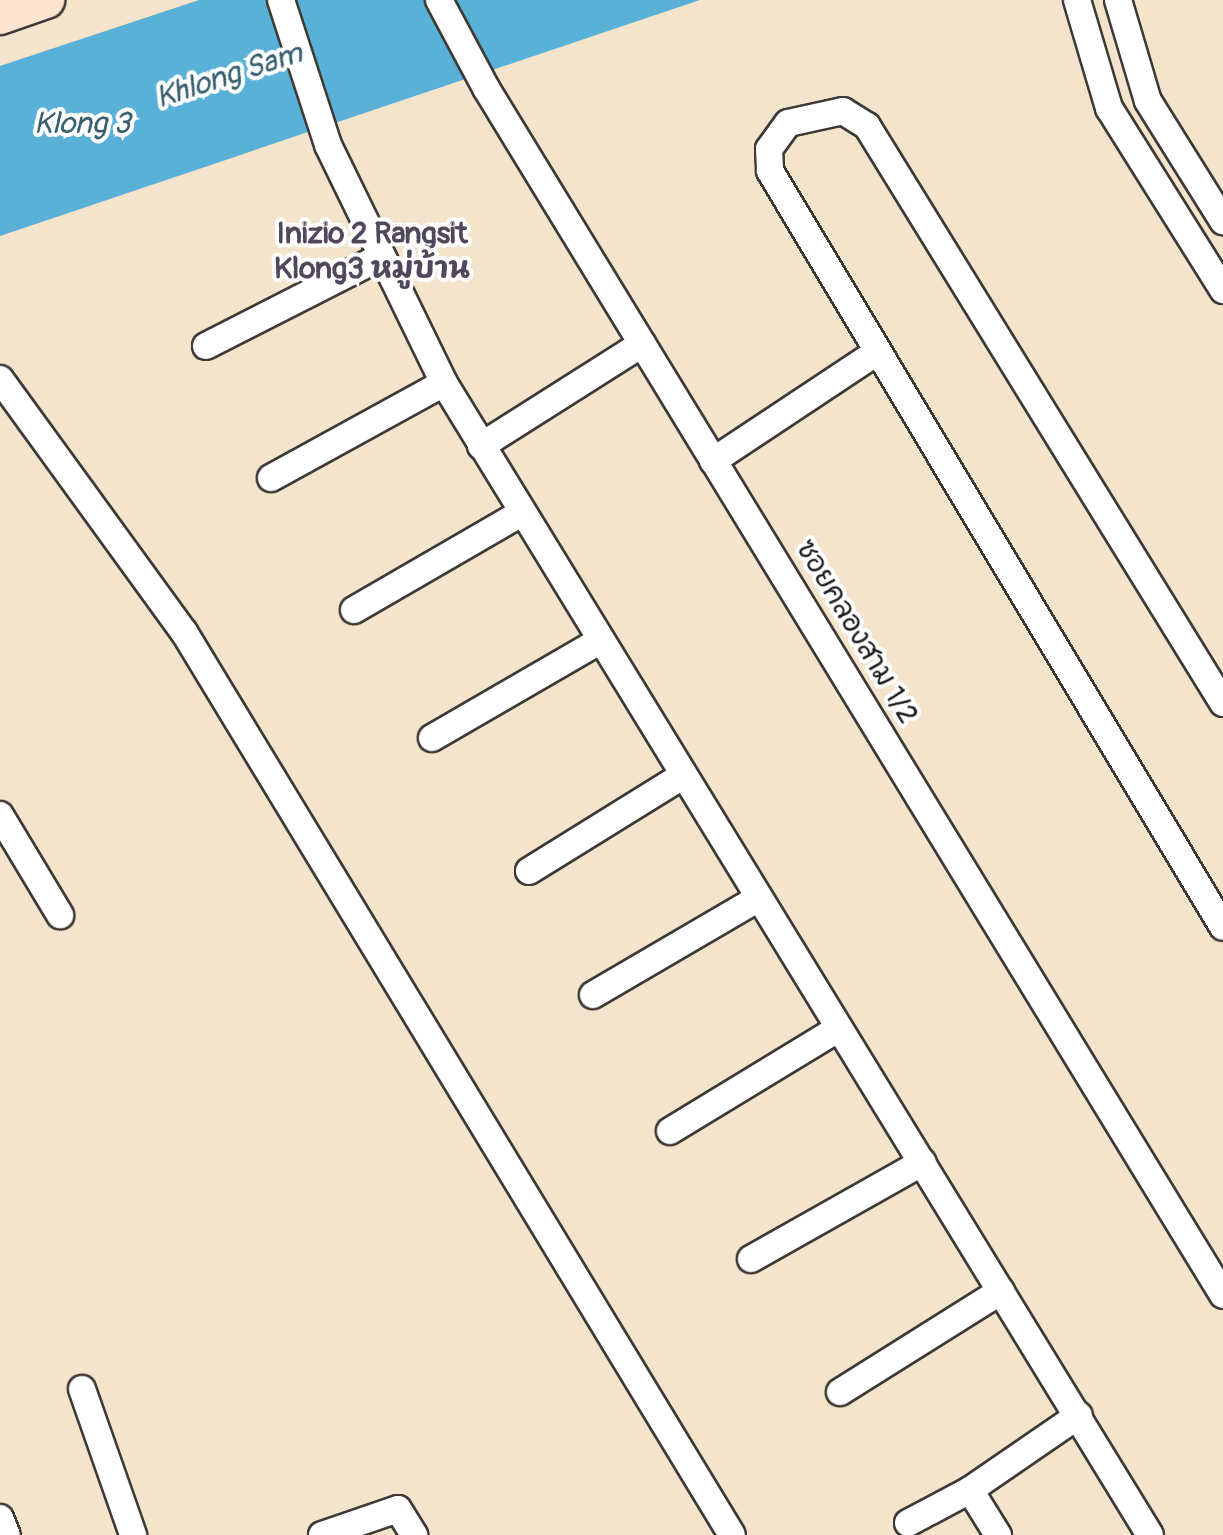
<!DOCTYPE html>
<html>
<head>
<meta charset="utf-8">
<style>
	body { margin:0 }
	#map { position:relative; width:1223px; height:1535px; overflow:hidden; background:#f5e4cc; font-family:Pangolin,"Playpen Sans Thai",sans-serif }
	div>[style] { position:absolute }
	[style*='--x'] { left:calc(var(--x)*1px); top:calc(var(--y)*1px); width:calc(var(--w)*1px); rotate:calc(var(--a)*1deg) }
	.water>* { inset:0; background:#5ab1d7 }
	.roads { filter:drop-shadow(2px 0 #3d3a36) drop-shadow(-2px 0 #3d3a36) drop-shadow(0 2px #3d3a36) drop-shadow(0 -2px #3d3a36) }
	.minor>* { height:26px; margin:-13px; padding:0 13px; transform-origin:13px; border-radius:13px; background:#fff }
	.secondary>* { height:36px; margin:-18px; padding:0 18px; transform-origin:18px; border-radius:18px; background:#fde4d1 }
	span { translate:-50% -50%; white-space:nowrap; text-align:center; line-height:1.15; -webkit-text-stroke:8px #fff; paint-order:stroke }
	.street-label { font-size:28px; color:#1c1c1c }
	.water-label { font-size:30px; color:#385f70; font-style:italic }
	.neighbourhood-label { font-size:30px; color:#50475b; font-weight:700 }
</style>
</head>
<body>
<div id="map">
	<div class="water">
		<i style="clip-path:polygon(199px 0,700px 0,0 236px,0 66px)"></i>
	</div>
	<div class="roads">
		<div class="minor">
			<i style="--x:281;--y:0;--w:152;--a:72"></i>
			<i style="--x:328;--y:145;--w:265;--a:64"></i>
			<i style="--x:444;--y:383;--w:1351;--a:58.5"></i>
			<i style="--x:439;--y:0;--w:100;--a:61.9"></i>
			<i style="--x:486;--y:88;--w:1414;--a:58.59"></i>
			<i style="--x:1077;--y:0;--w:113;--a:73.5"></i>
			<i style="--x:1109;--y:108;--w:215;--a:57.9"></i>
			<i style="--x:1118;--y:0;--w:105;--a:73.5"></i>
			<i style="--x:1148;--y:101;--w:142;--a:58"></i>
			<i style="--x:206;--y:346;--w:194;--a:-27"></i>
			<i style="--x:0;--y:379;--w:313;--a:54"></i>
			<i style="--x:184;--y:632;--w:1056;--a:58.75"></i>
			<i style="--x:481;--y:446;--w:191;--a:-32.4"></i>
			<i style="--x:713;--y:461;--w:197;--a:-33.6"></i>
			<i style="--x:271;--y:478;--w:197;--a:-28.8"></i>
			<i style="--x:354;--y:610;--w:193;--a:-30.1"></i>
			<i style="--x:1223;--y:703;--w:678;--a:-121.67"></i>
			<i style="--x:867;--y:126;--w:28;--a:-148"></i>
			<i style="--x:843;--y:111;--w:56;--a:167.7"></i>
			<i style="--x:788;--y:123;--w:32;--a:126"></i>
			<i style="--x:769;--y:149;--w:22;--a:87"></i>
			<i style="--x:770;--y:171;--w:881;--a:59.07"></i>
			<i style="--x:432;--y:738;--w:195;--a:-30.1"></i>
			<i style="--x:0;--y:815;--w:117;--a:59"></i>
			<i style="--x:529;--y:871;--w:180;--a:-31.8"></i>
			<i style="--x:593;--y:995;--w:190;--a:-30.3"></i>
			<i style="--x:670;--y:1131;--w:197;--a:-31.3"></i>
			<i style="--x:751;--y:1259;--w:197;--a:-29.4"></i>
			<i style="--x:82;--y:1389;--w:155;--a:70.7"></i>
			<i style="--x:840;--y:1392;--w:190;--a:-32.1"></i>
			<i style="--x:0;--y:1518;--w:18;--a:68"></i>
			<i style="--x:908;--y:1523;--w:70;--a:-28"></i>
			<i style="--x:322;--y:1535;--w:80;--a:-18.9"></i>
			<i style="--x:398;--y:1509;--w:31;--a:58"></i>
			<i style="--x:998;--y:1535;--w:53;--a:-121.9"></i>
			<i style="--x:970;--y:1490;--w:132;--a:-34.5"></i>
		</div>
		<div class="secondary">
			<i style="--x:0;--y:16;--w:49;--a:-19.2"></i>
		</div>
	</div>
	<div class="street-label">
		<span style="left:856px;top:632px;rotate:59deg">ซอยคลองสาม 1/2</span>
	</div>
	<div class="water-label">
		<span style="left:229px;top:76px;rotate:-18deg">Khlong Sam</span>
		<span style="left:82px;top:124px">Klong 3</span>
	</div>
	<div class="neighbourhood-label">
		<span style="left:372px;top:251px">Inizio 2 Rangsit<br>Klong3 หมู่บ้าน</span>
	</div>
</div>
</body>
</html>
